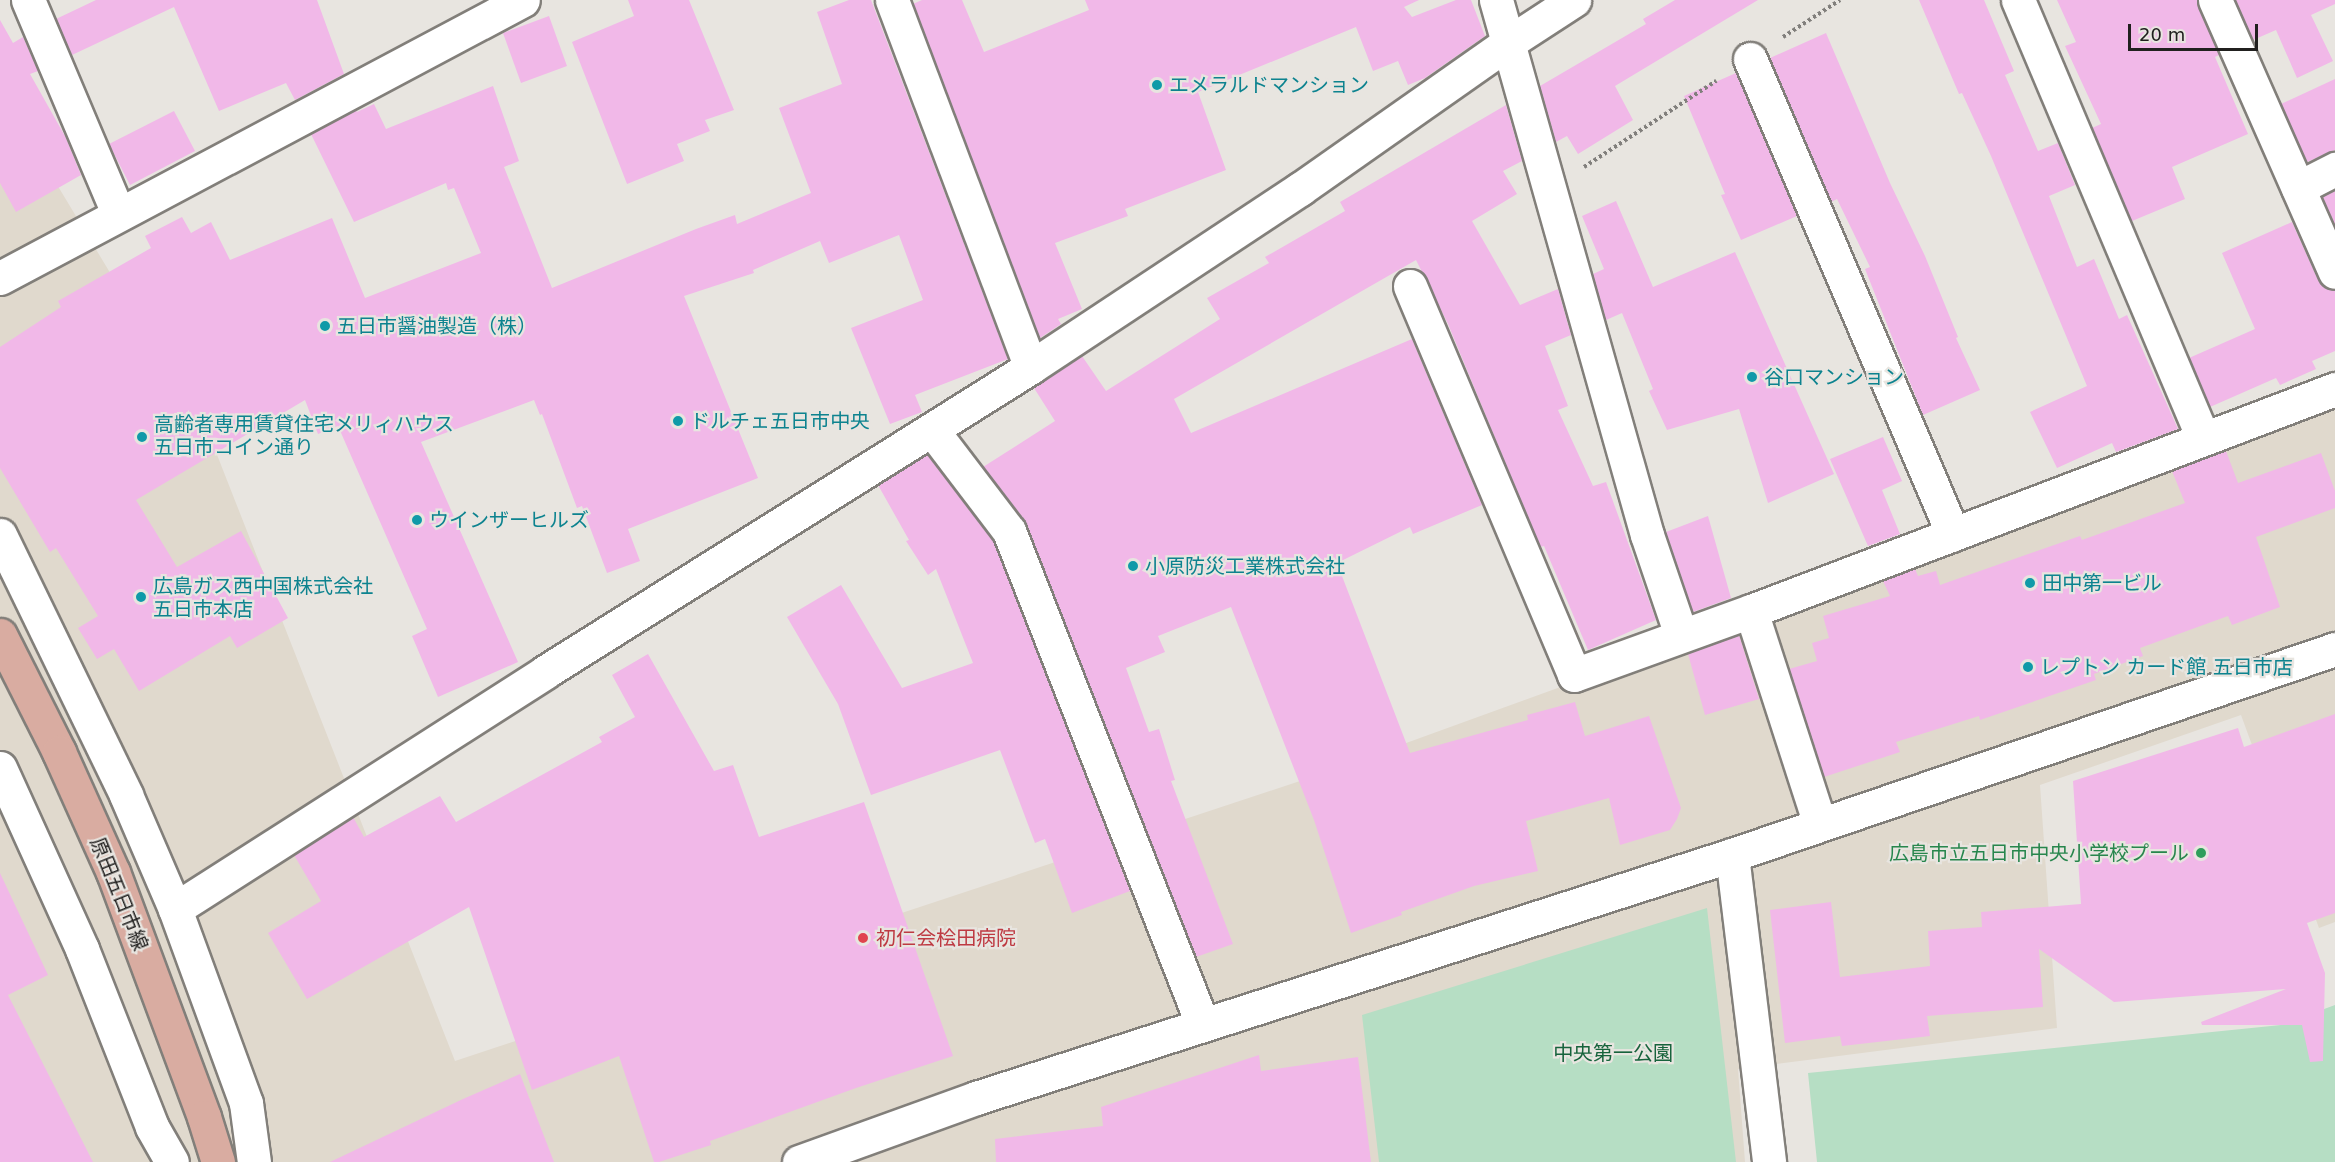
<!DOCTYPE html>
<html>
<head>
<meta charset="utf-8">
<style>
	body { margin:0 }
	#map { position:relative; width:2335px; height:1162px; overflow:hidden; background:#e8e5e0; font-family:"DejaVu Sans","Noto Sans JP",sans-serif }
	div>[style] { position:absolute }
	[style*='--x'] { left:calc(var(--x)*1px); top:calc(var(--y)*1px); width:calc(var(--w)*1px); rotate:calc(var(--a)*1deg) }
	.built>* { inset:0; background:#e0d9cd }
	.green>* { inset:0; background:#b6dec4 }
	.building>* { inset:0; background:#f1b8e8 }
	.path>* { height:4px; margin-top:-2px; transform-origin:0; background:repeating-linear-gradient(90deg,#817f7c 0 3px,transparent 0 6px) }
	.roads { filter:drop-shadow(2px 0 #827f7a) drop-shadow(-2px 0 #827f7a) drop-shadow(0 2px #827f7a) drop-shadow(0 -2px #827f7a) }
	.minor>* { height:33px; margin:-16.5px; padding:0 16.5px; transform-origin:16.5px; border-radius:16.5px; background:#fff }
	.major>* { height:33px; margin:-16.5px; padding:0 16.5px; transform-origin:16.5px; border-radius:16.5px; background:#d9aca1 }
	.dots>* { width:16px; height:16px; translate:-50% -50%; box-sizing:border-box; border:3px solid #e8e5e0; border-radius:50% }
	span { translate:-50% -50%; white-space:nowrap; text-align:center; line-height:1.15; -webkit-text-stroke:4.5px #e8e5e0; paint-order:stroke }
	.culture-label { font-size:20px; color:#0d838f }
	.left { translate:0 -50%; text-align:left }
	.leisure-label { font-size:20px; color:#27864d }
	.right { translate:-100% -50%; text-align:right }
	.street-label { font-size:20px; color:#21201f }
	.health-label { font-size:20px; color:#be3a42 }
	.park-label { font-size:20px; color:#17633c }
	.scale { position:absolute; left:2128px; top:24px; width:130px; height:27px; box-sizing:border-box; border:3px solid #21201f; border-top:0; padding-left:8px; font-size:18px; line-height:21px; white-space:nowrap; color:#21201f; -webkit-text-stroke:4px #e8e5e0; paint-order:stroke }
</style>
</head>
<body>
<div id="map">
	<div class="built">
		<i style="clip-path:polygon(0 90px,212px 442px,455px 1061px,1318px 775px,2335px 406px,2335px 922px,2319px 928px,2241px 715px,2040px 785px,2057px 1028px,1738px 1069px,1745px 1162px,0 1162px)"></i>
	</div>
	<div class="green">
		<i style="clip-path:polygon(1707px 908px,1736px 1162px,1379px 1162px,1362px 1015px)"></i>
		<i style="clip-path:polygon(2335px 1005px,2335px 1162px,1817px 1162px,1808px 1073px,2281px 1025px)"></i>
	</div>
	<div class="building">
		<i style="clip-path:polygon(96px 0,317px 0,344px 74px,295px 100px,286px 83px,219px 111px,174px 7px,72px 55px,56px 19px)"></i>
		<i style="clip-path:polygon(628px 0,689px 0,734px 110px,705px 120px,710px 131px,677px 144px,684px 161px,627px 184px,572px 42px,634px 16px)"></i>
		<i style="clip-path:polygon(849px 0,871px 0,1008px 359px,915px 395px,922px 412px,890px 424px,851px 328px,923px 300px,899px 235px,829px 263px,820px 241px,753px 270px,754px 273px,684px 296px,758px 478px,628px 529px,640px 561px,607px 573px,582px 506px,577px 508px,542px 414px,540px 415px,534px 400px,421px 442px,518px 662px,438px 697px,412px 636px,427px 629px,338px 426px,318px 434px,305px 400px,136px 500px,177px 567px,241px 531px,288px 618px,237px 648px,230px 636px,139px 691px,114px 649px,97px 659px,78px 628px,98px 616px,56px 548px,50px 552px,0 468px,0 347px,61px 307px,58px 301px,151px 248px,145px 236px,182px 217px,191px 233px,211px 222px,230px 260px,332px 218px,365px 298px,481px 253px,454px 188px,448px 190px,446px 183px,354px 222px,311px 134px,356px 110px,357px 112px,374px 104px,386px 129px,493px 86px,519px 161px,504px 167px,552px 288px,696px 229px,735px 215px,737px 224px,811px 193px,779px 108px,842px 84px,817px 12px)"></i>
		<i style="clip-path:polygon(922px 0,962px 0,984px 52px,1089px 10px,1085px 0,1419px 0,1404px 7px,1412px 17px,1456px 0,1471px 0,1485px 36px,1425px 78px,1408px 85px,1398px 61px,1373px 71px,1356px 27px,1198px 92px,1226px 170px,1125px 209px,1128px 216px,1055px 243px,1082px 309px,1058px 319px,1061px 324px,1040px 338px,913px 4px)"></i>
		<i style="clip-path:polygon(1675px 0,1758px 0,1615px 86px,1633px 120px,1578px 154px,1567px 136px,1556px 142px,1540px 86px,1646px 24px,1643px 19px)"></i>
		<i style="clip-path:polygon(1919px 0,1984px 0,2014px 71px,2005px 75px,2038px 151px,2058px 143px,2075px 185px,2049px 196px,2077px 267px,2094px 259px,2119px 319px,2127px 315px,2178px 429px,2116px 452px,2112px 443px,2057px 468px,2030px 412px,2087px 386px,1991px 156px,1962px 93px,1959px 94px)"></i>
		<i style="clip-path:polygon(2057px 0,2197px 0,2219px 55px,2215px 57px,2248px 134px,2172px 167px,2185px 199px,2132px 221px,2092px 128px,2101px 124px,2065px 46px,2076px 42px)"></i>
		<i style="clip-path:polygon(2235px 0,2335px 0,2335px 4px,2311px 15px,2333px 61px,2297px 78px,2276px 30px,2253px 40px)"></i>
		<i style="clip-path:polygon(549px 16px,567px 66px,521px 83px,503px 33px)"></i>
		<i style="clip-path:polygon(0 20px,13px 43px,23px 37px,38px 71px,30px 74px,66px 138px,81px 175px,16px 212px,0 183px)"></i>
		<i style="clip-path:polygon(1826px 33px,1890px 183px,1925px 256px,1958px 337px,1956px 338px,1980px 390px,1923px 415px,1865px 269px,1870px 267px,1837px 199px,1831px 202px,1770px 58px)"></i>
		<i style="clip-path:polygon(1736px 73px,1797px 216px,1741px 240px,1721px 195px,1725px 194px,1684px 96px)"></i>
		<i style="clip-path:polygon(2335px 79px,2335px 150px,2307px 162px,2281px 104px)"></i>
		<i style="clip-path:polygon(1506px 105px,1522px 161px,1503px 171px,1517px 194px,1472px 221px,1520px 305px,1558px 289px,1571px 335px,1545px 346px,1568px 406px,1558px 410px,1593px 486px,1606px 482px,1656px 620px,1588px 650px,1544px 546px,1540px 547px,1448px 324px,1416px 260px,1174px 399px,1191px 433px,1412px 339px,1482px 505px,1413px 534px,1410px 527px,1337px 563px,1410px 753px,1528px 720px,1527px 715px,1575px 702px,1585px 736px,1649px 716px,1681px 808px,1677px 819px,1670px 830px,1620px 845px,1609px 798px,1526px 821px,1538px 871px,1474px 886px,1401px 912px,1402px 915px,1351px 933px,1314px 820px,1231px 607px,1158px 636px,1165px 652px,1126px 668px,1149px 732px,1159px 729px,1175px 780px,1171px 781px,1233px 944px,1196px 957px,1026px 524px,983px 467px,1055px 421px,1034px 388px,1082px 356px,1106px 391px,1220px 319px,1207px 298px,1269px 263px,1265px 257px,1345px 211px,1340px 202px)"></i>
		<i style="clip-path:polygon(174px 111px,195px 151px,130px 185px,109px 144px)"></i>
		<i style="clip-path:polygon(2335px 190px,2335px 226px,2322px 197px)"></i>
		<i style="clip-path:polygon(1616px 201px,1653px 287px,1735px 252px,1834px 474px,1768px 503px,1739px 409px,1667px 430px,1649px 391px,1653px 389px,1622px 313px,1606px 320px,1593px 274px,1604px 269px,1582px 216px)"></i>
		<i style="clip-path:polygon(2292px 222px,2318px 280px,2324px 287px,2335px 290px,2335px 351px,2312px 361px,2316px 369px,2280px 385px,2276px 378px,2210px 407px,2189px 358px,2255px 329px,2222px 253px)"></i>
		<i style="clip-path:polygon(1883px 437px,1902px 481px,1882px 490px,1900px 534px,1868px 546px,1830px 459px)"></i>
		<i style="clip-path:polygon(2226px 451px,2238px 483px,2321px 453px,2335px 491px,2335px 508px,2256px 537px,2280px 607px,2232px 625px,2228px 616px,2140px 648px,2143px 656px,2094px 674px,2096px 680px,1980px 720px,1979px 716px,1896px 742px,1900px 752px,1824px 777px,1789px 669px,1817px 661px,1812px 643px,1829px 638px,1823px 616px,1890px 596px,1883px 581px,1915px 569px,1918px 576px,1936px 571px,1940px 585px,2080px 536px,2082px 540px,2185px 503px,2172px 471px)"></i>
		<i style="clip-path:polygon(927px 454px,993px 540px,1130px 891px,1072px 913px,1045px 839px,1035px 843px,1000px 750px,871px 795px,838px 704px,787px 617px,841px 585px,902px 688px,973px 663px,936px 569px,928px 575px,906px 541px,909px 540px,878px 485px)"></i>
		<i style="clip-path:polygon(1708px 516px,1731px 598px,1693px 612px,1666px 532px)"></i>
		<i style="clip-path:polygon(1739px 635px,1759px 699px,1705px 715px,1688px 654px)"></i>
		<i style="clip-path:polygon(648px 654px,714px 771px,733px 765px,759px 837px,864px 802px,953px 1056px,856px 1088px,710px 1141px,711px 1145px,659px 1162px,654px 1162px,619px 1056px,532px 1090px,469px 907px,307px 999px,268px 933px,321px 901px,294px 855px,353px 817px,364px 837px,440px 796px,456px 822px,602px 742px,599px 737px,635px 717px,612px 675px)"></i>
		<i style="clip-path:polygon(2335px 714px,2335px 913px,2307px 923px,2325px 973px,2323px 1061px,2310px 1062px,2302px 1025px,2202px 1025px,2201px 1022px,2286px 989px,2114px 1002px,2039px 949px,2043px 1007px,1927px 1016px,1930px 1036px,1842px 1046px,1840px 1036px,1785px 1043px,1770px 910px,1831px 902px,1840px 977px,1930px 966px,1928px 931px,1982px 927px,1981px 912px,2081px 904px,2073px 781px,2238px 728px,2244px 747px)"></i>
		<i style="clip-path:polygon(0 873px,48px 975px,8px 995px,93px 1162px,0 1162px)"></i>
		<i style="clip-path:polygon(1259px 1055px,1261px 1071px,1358px 1057px,1371px 1162px,996px 1162px,995px 1139px,1103px 1126px,1101px 1107px)"></i>
		<i style="clip-path:polygon(520px 1074px,554px 1162px,330px 1162px,463px 1099px)"></i>
	</div>
	<div class="path">
		<i style="--x:1783;--y:37;--w:68;--a:-33"></i>
		<i style="--x:1584;--y:167;--w:158;--a:-33.1"></i>
	</div>
	<div class="roads">
		<div class="minor">
			<i style="--x:28;--y:0;--w:231;--a:67.1"></i>
			<i style="--x:892;--y:0;--w:392;--a:69.3"></i>
			<i style="--x:1496;--y:0;--w:556;--a:74.24"></i>
			<i style="--x:1647;--y:535;--w:106;--a:71.2"></i>
			<i style="--x:2018;--y:0;--w:476;--a:67.1"></i>
			<i style="--x:2215;--y:0;--w:297;--a:66.2"></i>
			<i style="--x:1750;--y:59;--w:517;--a:66.86"></i>
			<i style="--x:2298;--y:188;--w:42;--a:-27.2"></i>
			<i style="--x:0;--y:278;--w:592;--a:-27.99"></i>
			<i style="--x:1410;--y:286;--w:422;--a:67.1"></i>
			<i style="--x:1574;--y:675;--w:188;--a:-19.9"></i>
			<i style="--x:1751;--y:611;--w:625;--a:-20.81"></i>
			<i style="--x:932;--y:430;--w:127;--a:52.7"></i>
			<i style="--x:1009;--y:531;--w:529;--a:68.58"></i>
			<i style="--x:0;--y:535;--w:289;--a:64.1"></i>
			<i style="--x:126;--y:795;--w:124;--a:66.7"></i>
			<i style="--x:175;--y:909;--w:207;--a:69.9"></i>
			<i style="--x:246;--y:1103;--w:60;--a:82.3"></i>
			<i style="--x:1751;--y:611;--w:224;--a:72.1"></i>
			<i style="--x:0;--y:768;--w:199;--a:65.6"></i>
			<i style="--x:82;--y:949;--w:191;--a:68.5"></i>
			<i style="--x:152;--y:1127;--w:40;--a:60.3"></i>
			<i style="--x:1732;--y:855;--w:309;--a:83.1"></i>
			<i style="--x:175;--y:909;--w:439;--a:-32.6"></i>
			<i style="--x:545;--y:672;--w:574;--a:-32.11"></i>
			<i style="--x:1031;--y:367;--w:323;--a:-33.5"></i>
			<i style="--x:1300;--y:189;--w:254;--a:-35.1"></i>
			<i style="--x:1508;--y:43;--w:79;--a:-33.1"></i>
			<i style="--x:799;--y:1162;--w:188;--a:-19.9"></i>
			<i style="--x:976;--y:1098;--w:794;--a:-17.82"></i>
			<i style="--x:1732;--y:855;--w:637;--a:-18.86"></i>
		</div>
		<div class="major">
			<i style="--x:0;--y:635;--w:131;--a:63.2"></i>
			<i style="--x:59;--y:752;--w:132;--a:65.8"></i>
			<i style="--x:113;--y:872;--w:261;--a:69.6"></i>
			<i style="--x:204;--y:1117;--w:47;--a:72.7"></i>
		</div>
	</div>
	<div class="dots">
		<i style="left:1157px;top:85px;background:#0f9aa8"></i>
		<i style="left:325px;top:326px;background:#0f9aa8"></i>
		<i style="left:1752px;top:377px;background:#0f9aa8"></i>
		<i style="left:678px;top:421px;background:#0f9aa8"></i>
		<i style="left:142px;top:437px;background:#0f9aa8"></i>
		<i style="left:417px;top:520px;background:#0f9aa8"></i>
		<i style="left:1133px;top:566px;background:#0f9aa8"></i>
		<i style="left:2030px;top:583px;background:#0f9aa8"></i>
		<i style="left:141px;top:597px;background:#0f9aa8"></i>
		<i style="left:2028px;top:667px;background:#0f9aa8"></i>
		<i style="left:2201px;top:853px;background:#2e9e5b"></i>
		<i style="left:863px;top:938px;background:#e0444e"></i>
	</div>
	<div class="culture-label">
		<span class="left" style="left:1169px;top:85px">エメラルドマンション</span>
		<span class="left" style="left:337px;top:326px">五日市醤油製造（株）</span>
		<span class="left" style="left:1764px;top:377px">谷口マンション</span>
		<span class="left" style="left:690px;top:421px">ドルチェ五日市中央</span>
		<span class="left" style="left:154px;top:436px">高齢者専用賃貸住宅メリィハウス<br>五日市コイン通り</span>
		<span class="left" style="left:429px;top:520px">ウインザーヒルズ</span>
		<span class="left" style="left:1145px;top:566px">小原防災工業株式会社</span>
		<span class="left" style="left:2042px;top:583px">田中第一ビル</span>
		<span class="left" style="left:153px;top:598px">広島ガス西中国株式会社<br>五日市本店</span>
		<span class="left" style="left:2040px;top:667px">レプトン カード館 五日市店</span>
	</div>
	<div class="leisure-label">
		<span class="right" style="left:2189px;top:853px">広島市立五日市中央小学校プール</span>
	</div>
	<div class="street-label">
		<span style="left:119px;top:894px;rotate:68deg">原田五日市線</span>
	</div>
	<div class="health-label">
		<span class="left" style="left:876px;top:938px">初仁会桧田病院</span>
	</div>
	<div class="park-label">
		<span style="left:1613px;top:1053px">中央第一公園</span>
	</div>
	<div class="scale">20 m</div>
</div>
</body>
</html>
